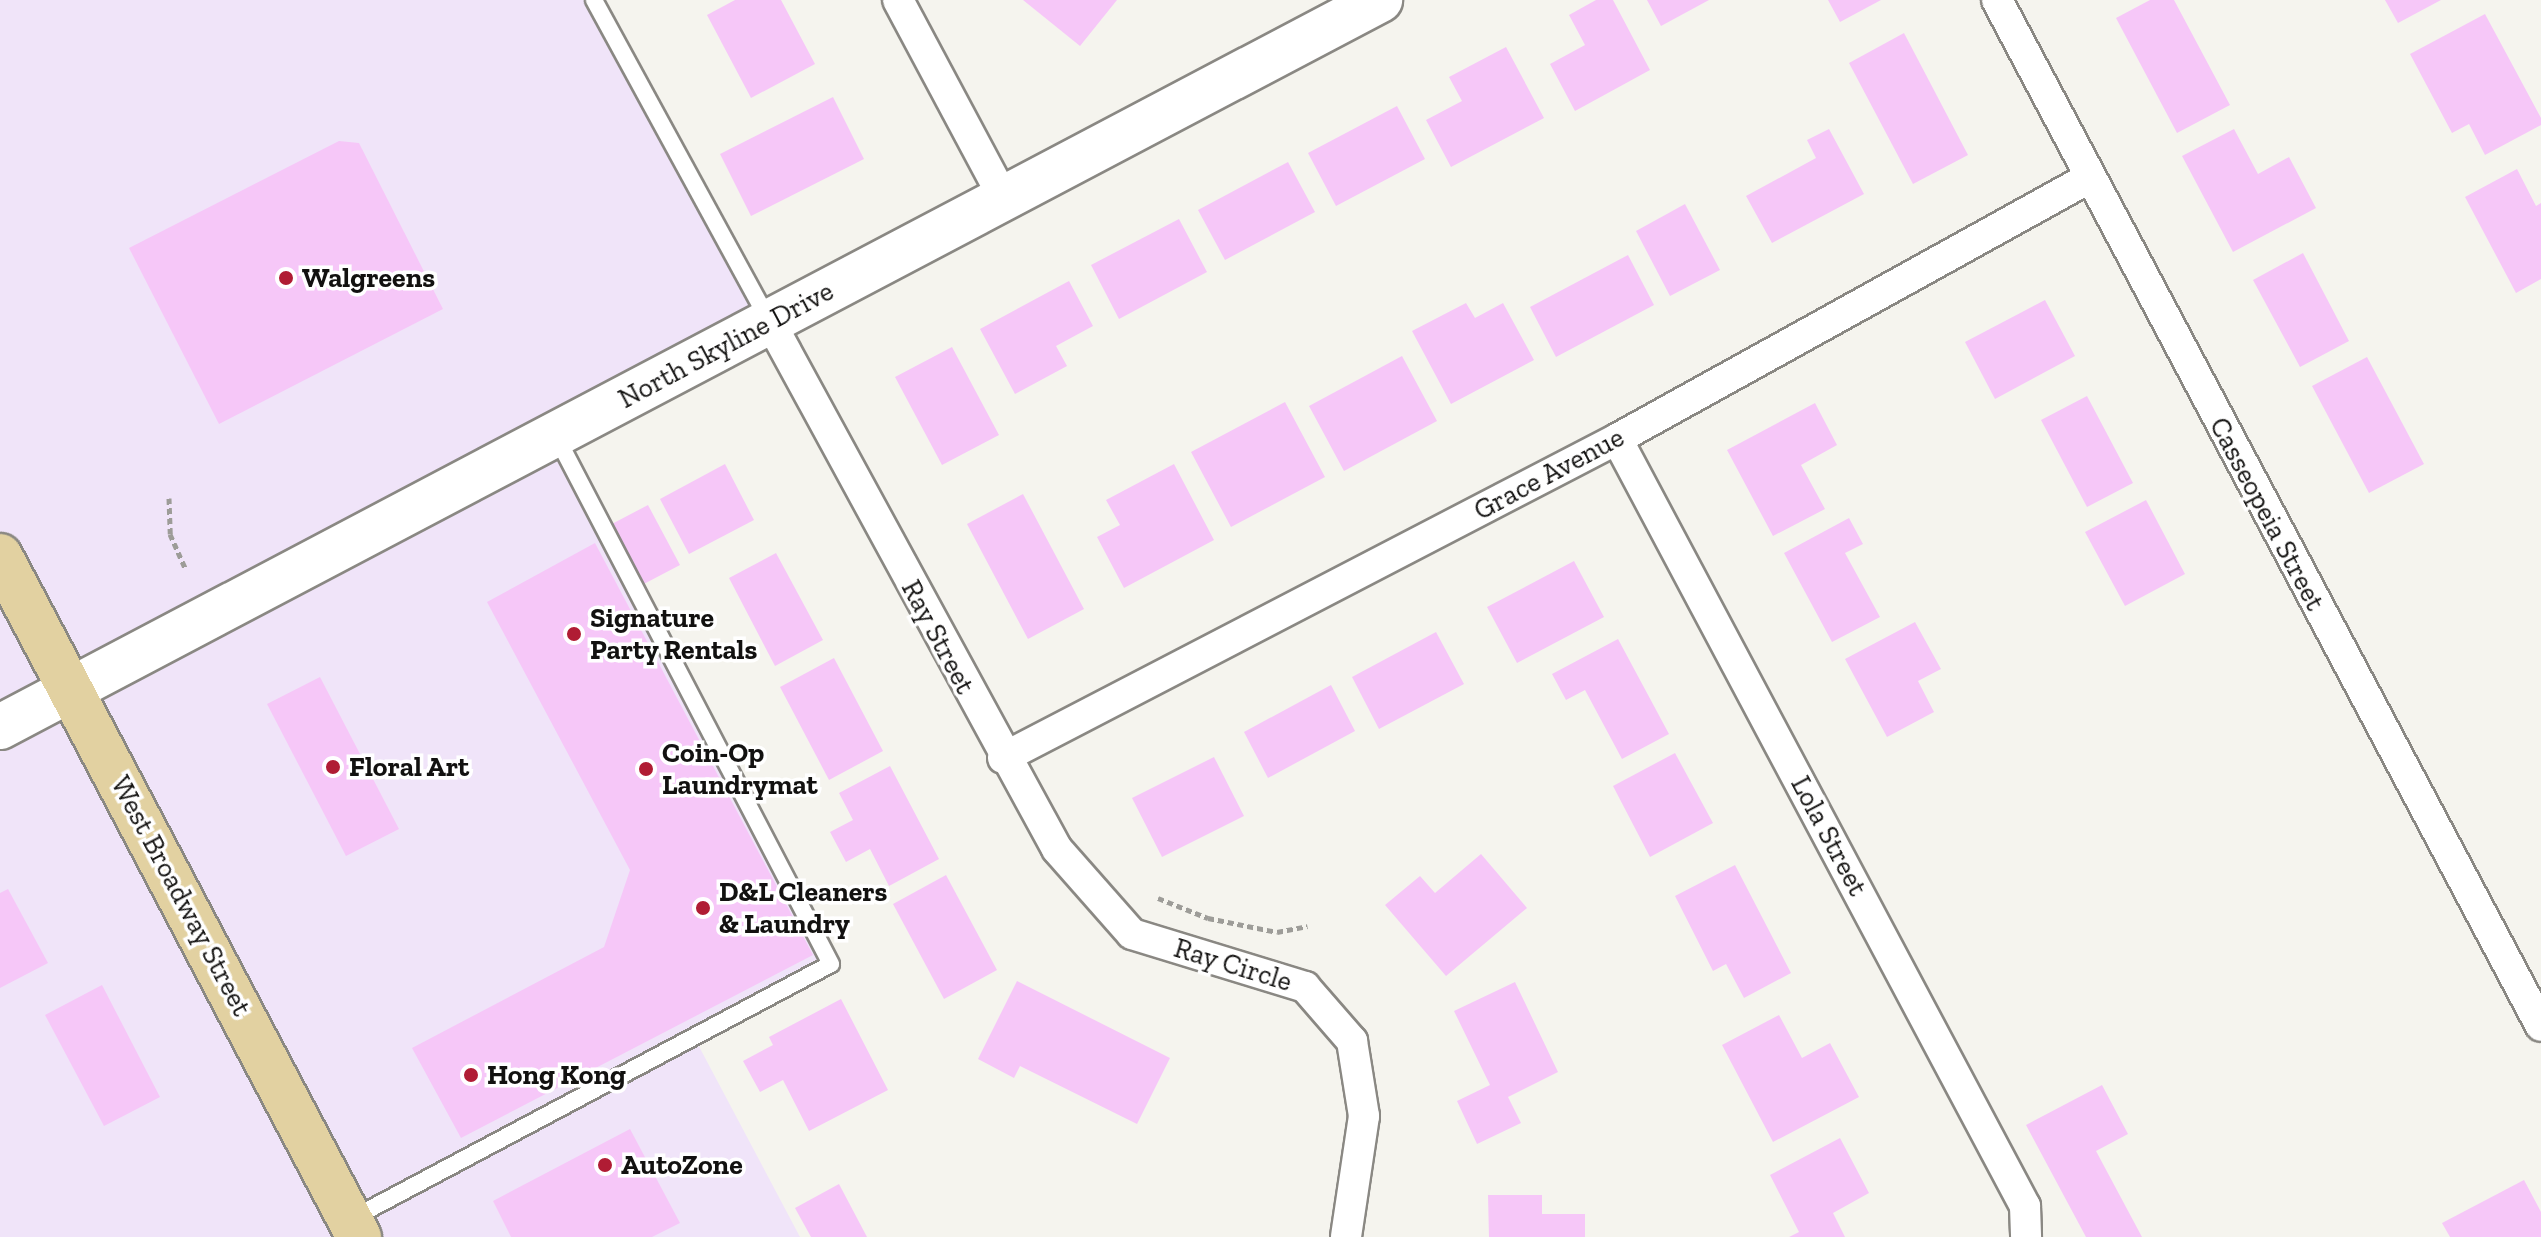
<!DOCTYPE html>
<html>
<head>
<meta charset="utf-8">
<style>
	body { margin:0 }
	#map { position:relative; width:2541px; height:1237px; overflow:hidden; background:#f5f4ee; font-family:"Zilla Slab",serif }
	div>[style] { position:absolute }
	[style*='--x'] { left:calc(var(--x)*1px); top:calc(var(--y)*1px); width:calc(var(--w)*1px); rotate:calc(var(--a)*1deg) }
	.commercial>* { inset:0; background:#f0e4f9 }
	.building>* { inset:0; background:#f6c7f8 }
	.path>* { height:5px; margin-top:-2.5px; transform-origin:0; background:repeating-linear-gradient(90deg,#9d9c98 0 6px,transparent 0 10px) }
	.roads { filter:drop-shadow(2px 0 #8a8883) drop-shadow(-2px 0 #8a8883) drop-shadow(0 2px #8a8883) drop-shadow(0 -2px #8a8883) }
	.service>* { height:16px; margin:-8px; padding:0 8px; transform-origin:8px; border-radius:8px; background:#fff }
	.minor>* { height:30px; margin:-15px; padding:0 15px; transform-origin:15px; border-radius:15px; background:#fff }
	.secondary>* { height:44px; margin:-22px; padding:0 22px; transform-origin:22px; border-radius:22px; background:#fff }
	.primary>* { height:44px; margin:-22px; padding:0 22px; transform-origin:22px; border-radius:22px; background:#e2d1a1 }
	.dots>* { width:22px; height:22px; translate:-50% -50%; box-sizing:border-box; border:4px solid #fff; border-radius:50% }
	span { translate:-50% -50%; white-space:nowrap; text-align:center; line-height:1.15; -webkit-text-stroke:7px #fff; paint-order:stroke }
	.poi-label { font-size:28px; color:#121110; font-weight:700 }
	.left { translate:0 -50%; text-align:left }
	.street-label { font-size:28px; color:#121110 }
</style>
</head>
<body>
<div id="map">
	<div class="commercial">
		<i style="clip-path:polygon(0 0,594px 0,770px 322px,555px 435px,831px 964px,694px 1037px,800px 1237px,0 1237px)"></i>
	</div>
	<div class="building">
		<i style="clip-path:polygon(735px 0,781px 0,815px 64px,751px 98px,707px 15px)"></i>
		<i style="clip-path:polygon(1023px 0,1117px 0,1080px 46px)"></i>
		<i style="clip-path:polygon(1596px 0,1613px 0,1650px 70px,1575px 111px,1550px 64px,1585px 45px,1569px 15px)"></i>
		<i style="clip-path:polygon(1647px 0,1709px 0,1661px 26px)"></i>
		<i style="clip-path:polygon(1828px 0,1881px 0,1840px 22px)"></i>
		<i style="clip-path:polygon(2150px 0,2174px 0,2230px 105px,2177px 133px,2116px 18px)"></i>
		<i style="clip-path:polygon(2385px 0,2441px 0,2398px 23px)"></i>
		<i style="clip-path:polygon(2485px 14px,2541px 118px,2541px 125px,2485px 155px,2469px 124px,2452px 133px,2410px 54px)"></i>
		<i style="clip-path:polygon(1904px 33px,1968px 155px,1913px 184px,1849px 63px)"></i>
		<i style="clip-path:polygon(1506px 47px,1544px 118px,1451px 167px,1426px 120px,1462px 101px,1449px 77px)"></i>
		<i style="clip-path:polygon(833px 97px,864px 159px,751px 216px,720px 154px)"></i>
		<i style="clip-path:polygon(1397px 106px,1425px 159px,1336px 206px,1308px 153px)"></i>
		<i style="clip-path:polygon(1829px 129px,1864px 194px,1772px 243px,1746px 196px,1816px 158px,1807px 140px)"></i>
		<i style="clip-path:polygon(2234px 129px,2258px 174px,2289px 157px,2316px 208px,2233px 252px,2182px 156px)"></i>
		<i style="clip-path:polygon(339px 141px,359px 143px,443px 309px,219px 424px,129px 248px)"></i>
		<i style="clip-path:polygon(1288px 162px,1315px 212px,1225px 260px,1198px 210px)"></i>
		<i style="clip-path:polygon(2517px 169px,2536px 206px,2541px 203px,2541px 279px,2516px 293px,2465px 197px)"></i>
		<i style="clip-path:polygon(1685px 204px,1720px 270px,1670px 296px,1636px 231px)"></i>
		<i style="clip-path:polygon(1179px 219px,1207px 272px,1119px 319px,1091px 265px)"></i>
		<i style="clip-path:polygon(2303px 253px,2349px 341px,2300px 367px,2253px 280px)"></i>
		<i style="clip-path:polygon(1628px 255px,1654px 305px,1556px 357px,1530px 307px)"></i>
		<i style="clip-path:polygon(1069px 281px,1093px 326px,1056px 346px,1067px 366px,1015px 394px,980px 329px)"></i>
		<i style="clip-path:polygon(2045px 300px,2075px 356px,1995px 399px,1965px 342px)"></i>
		<i style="clip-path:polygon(1466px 303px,1475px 318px,1503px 303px,1534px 360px,1451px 404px,1412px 331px)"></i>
		<i style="clip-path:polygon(952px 347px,999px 435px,942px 465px,895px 377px)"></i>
		<i style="clip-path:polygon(1402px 356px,1437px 421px,1344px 471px,1309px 406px)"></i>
		<i style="clip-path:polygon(2367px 357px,2424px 464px,2369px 493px,2312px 386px)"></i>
		<i style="clip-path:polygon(2087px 396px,2133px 483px,2087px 507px,2041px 420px)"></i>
		<i style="clip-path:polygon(1285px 402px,1325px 477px,1231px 527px,1191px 452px)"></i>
		<i style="clip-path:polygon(1815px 403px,1837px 445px,1801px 465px,1825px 509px,1773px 536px,1727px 450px)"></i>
		<i style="clip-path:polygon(725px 464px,754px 520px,689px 554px,660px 499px)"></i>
		<i style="clip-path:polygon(1174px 464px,1214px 540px,1124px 588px,1097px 537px,1120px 525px,1106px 500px)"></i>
		<i style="clip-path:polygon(1023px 494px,1084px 609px,1028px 639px,967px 524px)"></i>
		<i style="clip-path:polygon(2146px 500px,2185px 574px,2125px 606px,2085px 532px)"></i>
		<i style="clip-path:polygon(648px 505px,680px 565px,640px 586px,608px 526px)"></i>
		<i style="clip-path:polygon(1849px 518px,1863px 544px,1845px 553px,1880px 617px,1832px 642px,1784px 553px)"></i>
		<i style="clip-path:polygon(595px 543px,813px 955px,461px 1138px,412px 1048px,604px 947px,630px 870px,487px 602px)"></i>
		<i style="clip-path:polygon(776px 553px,823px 640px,775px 666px,729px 578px)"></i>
		<i style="clip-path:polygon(1574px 561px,1604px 617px,1517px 663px,1487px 607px)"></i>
		<i style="clip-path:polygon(1915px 622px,1941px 669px,1918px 681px,1934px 712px,1887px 737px,1845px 659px)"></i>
		<i style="clip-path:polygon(1436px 632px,1464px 684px,1379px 729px,1352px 677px)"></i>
		<i style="clip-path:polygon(1618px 639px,1669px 734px,1622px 759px,1585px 690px,1566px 700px,1552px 674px)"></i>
		<i style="clip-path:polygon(834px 658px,883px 751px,829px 780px,780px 687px)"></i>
		<i style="clip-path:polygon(320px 677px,399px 829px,346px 856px,267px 704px)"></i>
		<i style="clip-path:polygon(1331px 685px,1355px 731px,1268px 778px,1244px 732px)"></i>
		<i style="clip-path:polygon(1675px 753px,1713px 823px,1650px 857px,1613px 786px)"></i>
		<i style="clip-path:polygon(1214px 757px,1244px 816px,1162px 857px,1132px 798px)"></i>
		<i style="clip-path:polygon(890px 766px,939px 859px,889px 886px,870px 849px,846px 862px,830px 832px,853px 820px,839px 793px)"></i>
		<i style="clip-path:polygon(1481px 854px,1527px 908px,1446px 976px,1385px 905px,1420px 876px,1435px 893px)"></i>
		<i style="clip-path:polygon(1735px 865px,1791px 973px,1744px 998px,1726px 964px,1713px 971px,1675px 896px)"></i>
		<i style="clip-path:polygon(946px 875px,997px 970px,944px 999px,893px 904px)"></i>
		<i style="clip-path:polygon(8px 889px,48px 963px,0 988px,0 893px)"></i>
		<i style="clip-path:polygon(1017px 981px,1170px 1058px,1137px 1124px,1020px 1066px,1014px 1078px,978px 1059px)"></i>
		<i style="clip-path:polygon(1515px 982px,1558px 1072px,1508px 1097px,1521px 1123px,1477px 1144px,1457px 1101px,1490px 1085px,1454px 1011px)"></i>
		<i style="clip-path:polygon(102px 985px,160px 1097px,104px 1126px,45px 1015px)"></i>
		<i style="clip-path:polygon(841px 999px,888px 1090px,809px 1131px,783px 1080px,760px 1092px,743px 1061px,773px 1045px,769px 1037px)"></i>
		<i style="clip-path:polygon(1779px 1015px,1802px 1058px,1830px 1043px,1859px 1097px,1773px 1142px,1722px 1045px)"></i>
		<i style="clip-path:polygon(2102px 1085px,2128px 1134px,2096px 1151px,2142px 1237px,2086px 1237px,2026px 1125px)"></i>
		<i style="clip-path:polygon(630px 1129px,680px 1223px,652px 1237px,511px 1237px,493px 1201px)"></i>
		<i style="clip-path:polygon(1840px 1138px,1869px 1193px,1833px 1213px,1845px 1237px,1789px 1237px,1799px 1232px,1770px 1175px)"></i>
		<i style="clip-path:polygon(2524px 1180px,2541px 1212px,2541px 1237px,2450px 1237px,2442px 1223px)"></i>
		<i style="clip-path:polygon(839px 1184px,867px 1237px,811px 1237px,795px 1208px)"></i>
		<i style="clip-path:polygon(1488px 1195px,1542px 1195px,1542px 1214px,1585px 1214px,1585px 1237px,1489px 1237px)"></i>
	</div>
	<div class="path">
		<i style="--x:169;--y:498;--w:36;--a:88"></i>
		<i style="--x:170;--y:534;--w:39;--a:66"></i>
		<i style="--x:1158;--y:898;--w:54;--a:21.8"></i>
		<i style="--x:1208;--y:918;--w:70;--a:11.5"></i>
		<i style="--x:1277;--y:932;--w:31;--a:-11"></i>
	</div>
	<div class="roads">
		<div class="service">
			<i style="--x:594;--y:0;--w:366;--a:61.4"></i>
			<i style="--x:353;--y:1218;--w:541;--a:-27.99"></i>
			<i style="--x:831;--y:964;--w:595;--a:-117.51"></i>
		</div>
		<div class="minor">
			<i style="--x:898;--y:0;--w:223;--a:61.9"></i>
			<i style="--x:1997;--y:0;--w:1161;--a:62.07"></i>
			<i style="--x:770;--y:322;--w:600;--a:61.43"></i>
			<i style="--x:1057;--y:849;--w:113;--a:48.6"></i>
			<i style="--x:1132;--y:934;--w:181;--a:17"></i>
			<i style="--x:1305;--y:987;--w:72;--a:49"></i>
			<i style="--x:1352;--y:1041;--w:76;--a:80.9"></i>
			<i style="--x:1364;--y:1116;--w:122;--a:98.5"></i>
			<i style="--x:1617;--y:439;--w:869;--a:61.99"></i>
			<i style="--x:2025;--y:1206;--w:31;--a:88"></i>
			<i style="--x:1003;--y:758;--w:692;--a:-27.45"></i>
			<i style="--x:1617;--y:439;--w:539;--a:-28.94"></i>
		</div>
		<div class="secondary">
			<i style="--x:0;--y:727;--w:1560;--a:-27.78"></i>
		</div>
		<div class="primary">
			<i style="--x:0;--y:556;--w:770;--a:62.2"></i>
		</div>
	</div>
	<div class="dots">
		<i style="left:286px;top:278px;background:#b01c34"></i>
		<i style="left:574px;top:634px;background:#b01c34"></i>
		<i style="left:333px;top:767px;background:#b01c34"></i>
		<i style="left:646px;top:769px;background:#b01c34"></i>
		<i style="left:703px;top:908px;background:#b01c34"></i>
		<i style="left:471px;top:1075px;background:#b01c34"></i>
		<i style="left:605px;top:1165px;background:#b01c34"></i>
	</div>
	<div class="poi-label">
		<span class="left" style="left:302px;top:278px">Walgreens</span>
		<span class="left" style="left:590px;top:634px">Signature<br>Party Rentals</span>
		<span class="left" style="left:662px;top:769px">Coin-Op<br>Laundrymat</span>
		<span class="left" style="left:349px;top:767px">Floral Art</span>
		<span class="left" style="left:719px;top:908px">D&amp;L Cleaners<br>&amp; Laundry</span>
		<span class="left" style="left:487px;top:1075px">Hong Kong</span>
		<span class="left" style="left:621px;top:1165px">AutoZone</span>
	</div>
	<div class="street-label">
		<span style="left:726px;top:345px;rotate:-28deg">North Skyline Drive</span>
		<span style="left:1549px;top:474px;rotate:-28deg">Grace Avenue</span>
		<span style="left:2267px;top:514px;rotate:62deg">Casseopeia Street</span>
		<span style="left:938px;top:637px;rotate:62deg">Ray Street</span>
		<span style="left:1829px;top:836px;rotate:62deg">Lola Street</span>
		<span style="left:181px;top:896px;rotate:62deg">West Broadway Street</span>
		<span style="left:1233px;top:965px;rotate:17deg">Ray Circle</span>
	</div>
</div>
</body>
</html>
